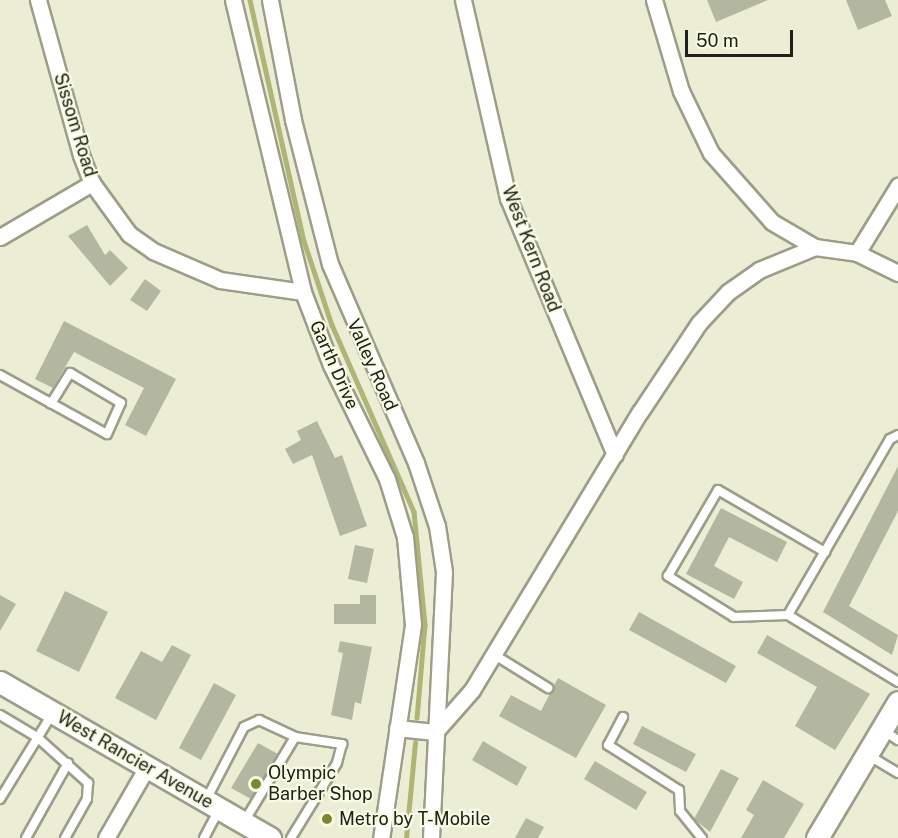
<!DOCTYPE html>
<html>
<head>
<meta charset="utf-8">
<style>
	body { margin:0 }
	#map { position:relative; width:898px; height:838px; overflow:hidden; background:#ebeed5; font-family:"Public Sans",sans-serif }
	div>[style] { position:absolute }
	[style*='--x'] { left:calc(var(--x)*1px); top:calc(var(--y)*1px); width:calc(var(--w)*1px); rotate:calc(var(--a)*1deg) }
	.stream>* { height:4.5px; margin:-2.25px; padding:0 2.25px; transform-origin:2.25px; border-radius:2.25px; background:#afb576 }
	.building>* { inset:0; background:#b4b7a0 }
	.roads { filter:drop-shadow(2px 0 #9c9e88) drop-shadow(-2px 0 #9c9e88) drop-shadow(0 2px #9c9e88) drop-shadow(0 -2px #9c9e88) }
	.lane>* { height:8px; margin:-4px; padding:0 4px; transform-origin:4px; border-radius:4px; background:#fff }
	.street>* { height:15px; margin:-7.5px; padding:0 7.5px; transform-origin:7.5px; border-radius:7.5px; background:#fff }
	.secondary>* { height:21px; margin:-10.5px; padding:0 10.5px; transform-origin:10.5px; border-radius:10.5px; background:#fff }
	.dots>* { width:16px; height:16px; translate:-50% -50%; box-sizing:border-box; border:3px solid #f8fbe3; border-radius:50% }
	span { translate:-50% -50%; white-space:nowrap; text-align:center; line-height:1.15; -webkit-text-stroke:4.5px #f8fbe3; paint-order:stroke }
	.street-label { font-size:18px; color:#202118 }
	.poi-label { font-size:18px; color:#202118 }
	.left { translate:0 -50%; text-align:left }
	.scale { position:absolute; left:685px; top:30px; width:108px; height:27px; box-sizing:border-box; border:3px solid #202118; border-top:0; padding-left:8px; font-size:18px; line-height:21px; white-space:nowrap; color:#202118; -webkit-text-stroke:4px #f8fbe3; paint-order:stroke }
</style>
</head>
<body>
<div id="map">
	<div class="stream">
		<i style="--x:250;--y:0;--w:244;--a:77.4"></i>
		<i style="--x:303;--y:238;--w:92;--a:71.6"></i>
		<i style="--x:332;--y:325;--w:204;--a:66.3"></i>
		<i style="--x:414;--y:512;--w:114;--a:84.4"></i>
		<i style="--x:425;--y:625;--w:93;--a:94.9"></i>
		<i style="--x:406;--y:838;--w:96;--a:-84.6"></i>
	</div>
	<div class="building">
		<i style="clip-path:polygon(707px 0,768px 0,716px 22px)"></i>
		<i style="clip-path:polygon(846px 0,885px 0,892px 16px,858px 30px)"></i>
		<i style="clip-path:polygon(87px 225px,105px 255px,110px 250px,128px 268px,110px 286px,68px 236px)"></i>
		<i style="clip-path:polygon(145px 279px,161px 291px,147px 311px,130px 300px)"></i>
		<i style="clip-path:polygon(64px 321px,176px 379px,146px 436px,125px 425px,144px 388px,74px 352px,53px 388px,35px 379px)"></i>
		<i style="clip-path:polygon(317px 421px,335px 458px,342px 455px,367px 526px,340px 536px,312px 455px,293px 464px,285px 449px,301px 440px,297px 431px)"></i>
		<i style="clip-path:polygon(898px 466px,898px 511px,849px 606px,898px 635px,892px 655px,823px 612px)"></i>
		<i style="clip-path:polygon(721px 508px,787px 542px,777px 562px,729px 537px,714px 566px,743px 582px,734px 599px,686px 574px)"></i>
		<i style="clip-path:polygon(355px 545px,374px 549px,367px 583px,348px 579px)"></i>
		<i style="clip-path:polygon(65px 591px,108px 612px,79px 672px,36px 651px)"></i>
		<i style="clip-path:polygon(0 595px,16px 604px,0 631px)"></i>
		<i style="clip-path:polygon(360px 595px,376px 595px,376px 624px,334px 624px,334px 604px,360px 604px)"></i>
		<i style="clip-path:polygon(639px 612px,736px 666px,726px 683px,629px 630px)"></i>
		<i style="clip-path:polygon(767px 635px,870px 694px,835px 750px,795px 726px,817px 687px,757px 653px)"></i>
		<i style="clip-path:polygon(340px 641px,372px 647px,361px 704px,355px 702px,352px 720px,331px 715px,343px 653px,338px 652px)"></i>
		<i style="clip-path:polygon(172px 645px,191px 655px,156px 720px,115px 698px,141px 651px,162px 662px)"></i>
		<i style="clip-path:polygon(558px 678px,606px 705px,576px 758px,499px 716px,511px 695px,541px 711px)"></i>
		<i style="clip-path:polygon(214px 683px,236px 695px,201px 760px,179px 748px)"></i>
		<i style="clip-path:polygon(642px 726px,696px 754px,686px 772px,633px 744px)"></i>
		<i style="clip-path:polygon(483px 741px,527px 767px,517px 786px,472px 760px)"></i>
		<i style="clip-path:polygon(258px 743px,278px 754px,251px 799px,231px 788px)"></i>
		<i style="clip-path:polygon(595px 761px,647px 792px,636px 810px,584px 779px)"></i>
		<i style="clip-path:polygon(721px 769px,739px 778px,710px 832px,694px 819px)"></i>
		<i style="clip-path:polygon(763px 780px,804px 804px,784px 838px,741px 838px,754px 815px,746px 810px)"></i>
		<i style="clip-path:polygon(526px 818px,544px 827px,538px 838px,515px 838px)"></i>
	</div>
	<div class="roads">
		<div class="lane">
			<i style="--x:0;--y:375;--w:122;--a:28.9"></i>
			<i style="--x:107;--y:434;--w:34;--a:-66"></i>
			<i style="--x:121;--y:403;--w:59;--a:-149.5"></i>
			<i style="--x:70;--y:373;--w:36;--a:122"></i>
			<i style="--x:898;--y:435;--w:9;--a:153"></i>
			<i style="--x:890;--y:439;--w:203;--a:120.1"></i>
			<i style="--x:788;--y:615;--w:129;--a:31.3"></i>
			<i style="--x:788;--y:615;--w:54;--a:177.9"></i>
			<i style="--x:734;--y:617;--w:78;--a:-148.2"></i>
			<i style="--x:668;--y:576;--w:99;--a:-59.8"></i>
			<i style="--x:718;--y:490;--w:124;--a:30.1"></i>
			<i style="--x:493;--y:654;--w:65;--a:31.7"></i>
			<i style="--x:0;--y:715;--w:43;--a:30.7"></i>
			<i style="--x:37;--y:737;--w:69;--a:42"></i>
			<i style="--x:88;--y:783;--w:16;--a:94"></i>
			<i style="--x:87;--y:799;--w:45;--a:119.4"></i>
			<i style="--x:623;--y:717;--w:32;--a:118"></i>
			<i style="--x:608;--y:745;--w:84;--a:32.4"></i>
			<i style="--x:679;--y:790;--w:21;--a:87"></i>
			<i style="--x:680;--y:811;--w:35;--a:51"></i>
			<i style="--x:883;--y:730;--w:18;--a:34"></i>
			<i style="--x:868;--y:755;--w:35;--a:31"></i>
			<i style="--x:0;--y:799;--w:100;--a:-58.5"></i>
			<i style="--x:206;--y:800;--w:82;--a:-62.5"></i>
			<i style="--x:244;--y:727;--w:17;--a:-25"></i>
			<i style="--x:259;--y:720;--w:40;--a:25"></i>
			<i style="--x:244;--y:822;--w:99;--a:-59"></i>
			<i style="--x:295;--y:737;--w:48;--a:8.5"></i>
			<i style="--x:342;--y:744;--w:20;--a:105"></i>
			<i style="--x:337;--y:763;--w:88;--a:121.5"></i>
			<i style="--x:26;--y:838;--w:86;--a:-60.8"></i>
			<i style="--x:204;--y:838;--w:32;--a:-62"></i>
		</div>
		<div class="street">
			<i style="--x:38;--y:0;--w:161;--a:74.5"></i>
			<i style="--x:81;--y:155;--w:30;--a:69"></i>
			<i style="--x:92;--y:183;--w:63;--a:54"></i>
			<i style="--x:129;--y:234;--w:29;--a:35"></i>
			<i style="--x:153;--y:251;--w:73;--a:23.4"></i>
			<i style="--x:220;--y:280;--w:84;--a:8.2"></i>
			<i style="--x:233;--y:0;--w:300;--a:76.5"></i>
			<i style="--x:303;--y:292;--w:78;--a:69"></i>
			<i style="--x:331;--y:365;--w:127;--a:63.8"></i>
			<i style="--x:387;--y:479;--w:61;--a:72.8"></i>
			<i style="--x:405;--y:537;--w:88;--a:84.8"></i>
			<i style="--x:413;--y:625;--w:215;--a:98.5"></i>
			<i style="--x:270;--y:0;--w:122;--a:79.1"></i>
			<i style="--x:293;--y:120;--w:149;--a:75.6"></i>
			<i style="--x:330;--y:264;--w:217;--a:66.6"></i>
			<i style="--x:416;--y:463;--w:66;--a:71.6"></i>
			<i style="--x:437;--y:526;--w:47;--a:81.3"></i>
			<i style="--x:444;--y:572;--w:266;--a:92.8"></i>
			<i style="--x:463;--y:0;--w:203;--a:77.2"></i>
			<i style="--x:508;--y:198;--w:278;--a:67.4"></i>
			<i style="--x:654;--y:0;--w:95;--a:73.5"></i>
			<i style="--x:681;--y:91;--w:69;--a:64.2"></i>
			<i style="--x:711;--y:153;--w:92;--a:48.5"></i>
			<i style="--x:772;--y:222;--w:50;--a:30.2"></i>
			<i style="--x:0;--y:237;--w:107;--a:-30.4"></i>
			<i style="--x:857;--y:253;--w:79;--a:-58.5"></i>
			<i style="--x:397;--y:728;--w:38;--a:6"></i>
			<i style="--x:435;--y:732;--w:56;--a:-48.6"></i>
			<i style="--x:472;--y:690;--w:325;--a:-58.9"></i>
			<i style="--x:640;--y:412;--w:107;--a:-56.5"></i>
			<i style="--x:699;--y:323;--w:42;--a:-46.9"></i>
			<i style="--x:728;--y:292;--w:38;--a:-35"></i>
			<i style="--x:759;--y:270;--w:61;--a:-22.3"></i>
			<i style="--x:815;--y:247;--w:42;--a:8.1"></i>
			<i style="--x:857;--y:253;--w:46;--a:26"></i>
			<i style="--x:106;--y:838;--w:82;--a:-60"></i>
		</div>
		<div class="secondary">
			<i style="--x:0;--y:682;--w:312;--a:30"></i>
			<i style="--x:817;--y:838;--w:158;--a:-59.2"></i>
		</div>
	</div>
	<div class="dots">
		<i style="left:256px;top:784px;background:#808530"></i>
		<i style="left:327px;top:819px;background:#808530"></i>
	</div>
	<div class="street-label">
		<span style="left:75px;top:125px;rotate:73deg">Sissom Road</span>
		<span style="left:531px;top:249px;rotate:69deg">West Kern Road</span>
		<span style="left:334px;top:365px;rotate:66deg">Garth Drive</span>
		<span style="left:372px;top:365px;rotate:66deg">Valley Road</span>
		<span style="left:135px;top:760px;rotate:30deg">West Rancier Avenue</span>
	</div>
	<div class="poi-label">
		<span class="left" style="left:268px;top:784px">Olympic<br>Barber Shop</span>
		<span class="left" style="left:339px;top:819px">Metro by T-Mobile</span>
	</div>
	<div class="scale">50 m</div>
</div>
</body>
</html>
